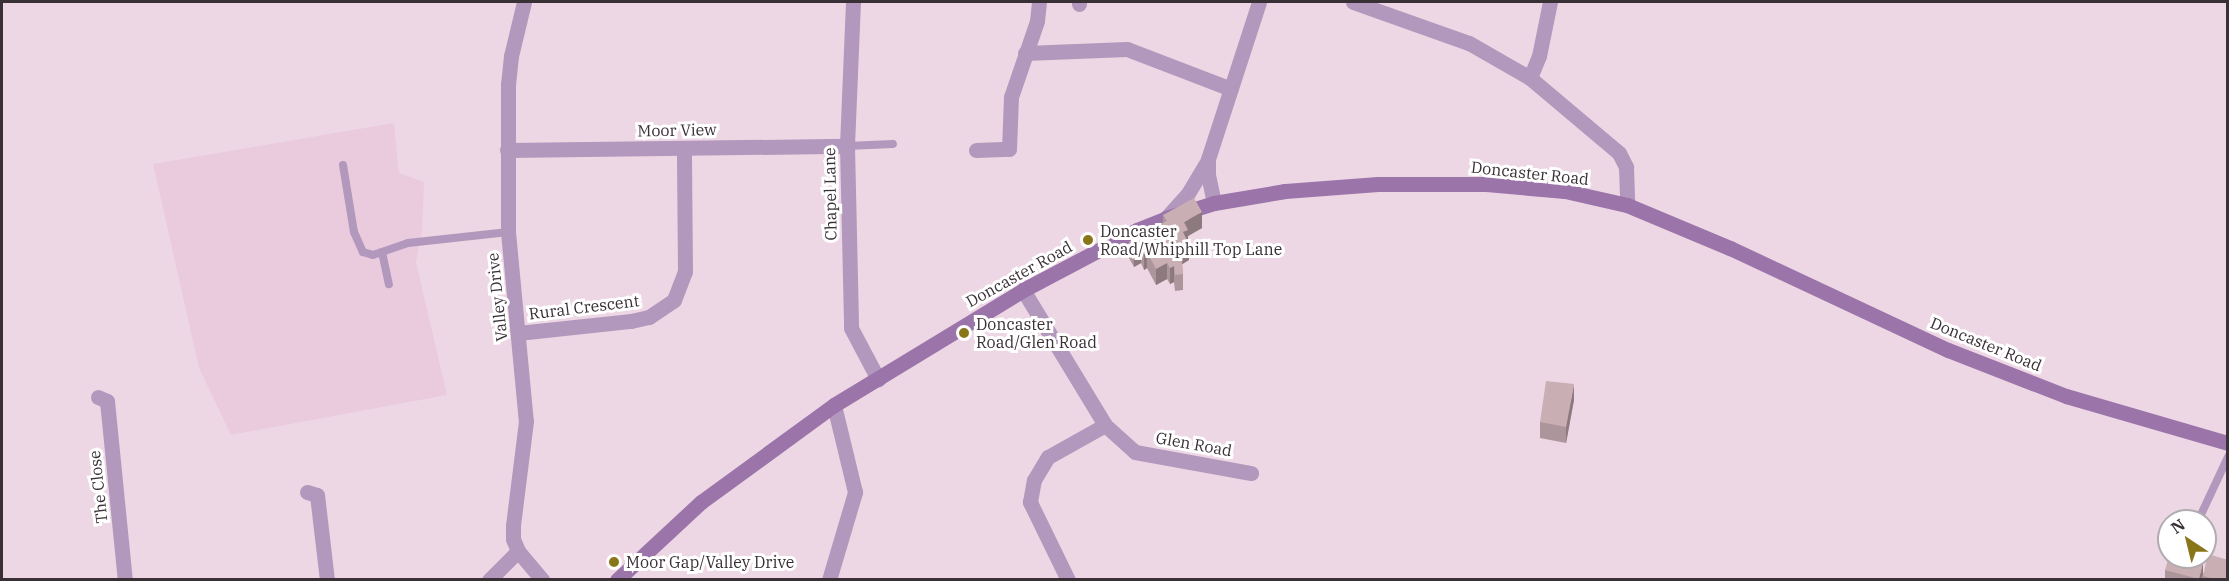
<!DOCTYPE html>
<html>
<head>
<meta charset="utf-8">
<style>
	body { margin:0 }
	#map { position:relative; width:2229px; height:581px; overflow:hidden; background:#eed7e5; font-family:"IBM Plex Serif",serif }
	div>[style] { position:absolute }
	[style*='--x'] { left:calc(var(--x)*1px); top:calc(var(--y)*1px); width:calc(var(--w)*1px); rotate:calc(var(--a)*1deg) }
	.built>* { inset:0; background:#eacbde }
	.service>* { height:8px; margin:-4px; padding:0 4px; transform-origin:4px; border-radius:4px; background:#b298bc }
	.minor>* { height:15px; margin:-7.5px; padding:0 7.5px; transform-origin:7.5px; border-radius:7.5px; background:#b298bc }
	.secondary>* { height:15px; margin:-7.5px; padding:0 7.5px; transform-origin:7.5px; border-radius:7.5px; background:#9b74aa }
	.wall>* { inset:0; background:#ad969b }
	.shaded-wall>* { inset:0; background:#8d7a7e }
	.building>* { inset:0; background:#c9aeb4 }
	.dots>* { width:16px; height:16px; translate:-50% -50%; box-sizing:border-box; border:3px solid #fff; border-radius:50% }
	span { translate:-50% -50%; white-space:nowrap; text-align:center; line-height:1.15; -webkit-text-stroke:6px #fff; paint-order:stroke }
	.street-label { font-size:16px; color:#393036 }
	.poi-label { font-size:16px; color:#393036 }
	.left { translate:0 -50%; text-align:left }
	.frame { position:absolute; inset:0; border:3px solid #393036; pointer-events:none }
	.north { position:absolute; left:2157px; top:509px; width:60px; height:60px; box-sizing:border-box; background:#fff; border:2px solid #b0acaf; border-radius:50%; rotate:325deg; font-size:16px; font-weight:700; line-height:24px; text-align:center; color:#393036 }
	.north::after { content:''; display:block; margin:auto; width:21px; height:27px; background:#887619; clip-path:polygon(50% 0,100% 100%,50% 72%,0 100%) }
</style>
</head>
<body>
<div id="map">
	<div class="built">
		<i style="clip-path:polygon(394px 123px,399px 173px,424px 182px,422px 232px,416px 262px,447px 395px,231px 435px,199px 368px,153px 164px)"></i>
	</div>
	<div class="service">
		<i style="--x:847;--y:146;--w:46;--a:-2.5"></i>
		<i style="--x:343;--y:165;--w:68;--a:80.7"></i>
		<i style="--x:354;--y:232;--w:22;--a:66"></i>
		<i style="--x:363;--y:252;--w:10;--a:17"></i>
		<i style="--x:373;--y:255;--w:37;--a:-19"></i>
		<i style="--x:408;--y:243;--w:101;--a:-6.3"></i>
		<i style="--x:382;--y:252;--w:33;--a:78"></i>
		<i style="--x:2198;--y:521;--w:71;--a:-64.9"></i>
	</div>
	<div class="minor">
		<i style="--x:524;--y:2;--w:56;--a:103.5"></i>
		<i style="--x:511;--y:56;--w:28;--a:96"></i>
		<i style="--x:508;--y:84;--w:148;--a:90"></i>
		<i style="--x:508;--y:232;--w:190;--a:84.6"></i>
		<i style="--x:526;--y:421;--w:106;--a:97.1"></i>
		<i style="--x:513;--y:526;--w:13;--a:90"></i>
		<i style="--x:513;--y:539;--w:13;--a:67"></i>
		<i style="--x:518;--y:551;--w:38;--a:50"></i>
		<i style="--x:853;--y:2;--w:144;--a:92.4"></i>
		<i style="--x:847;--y:146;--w:182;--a:88.7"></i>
		<i style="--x:851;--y:328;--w:58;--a:62.1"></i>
		<i style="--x:1079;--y:2;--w:2;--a:90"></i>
		<i style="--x:1353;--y:2;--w:123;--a:19.5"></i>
		<i style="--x:1469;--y:43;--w:70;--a:29.8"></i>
		<i style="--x:1530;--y:78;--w:116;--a:40.1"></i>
		<i style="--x:1619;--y:153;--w:16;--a:63"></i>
		<i style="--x:1626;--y:167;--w:38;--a:88"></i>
		<i style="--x:1025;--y:53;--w:102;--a:-2.2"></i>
		<i style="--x:1127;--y:49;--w:111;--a:21"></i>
		<i style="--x:1530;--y:78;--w:24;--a:-68"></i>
		<i style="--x:1539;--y:56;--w:55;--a:-78.5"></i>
		<i style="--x:507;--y:150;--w:340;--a:-0.7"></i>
		<i style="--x:976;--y:150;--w:33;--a:-2"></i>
		<i style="--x:1009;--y:149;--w:52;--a:-87.8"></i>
		<i style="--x:1011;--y:97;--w:80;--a:-71.1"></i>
		<i style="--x:1037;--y:21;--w:19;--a:-84"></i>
		<i style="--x:1214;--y:203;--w:29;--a:-102"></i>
		<i style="--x:1208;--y:175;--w:16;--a:-90"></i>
		<i style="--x:1208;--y:159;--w:165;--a:-72"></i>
		<i style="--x:1166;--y:218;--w:31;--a:-48"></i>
		<i style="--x:1187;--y:195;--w:41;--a:-59"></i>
		<i style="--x:1023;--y:290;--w:158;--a:58.7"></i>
		<i style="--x:1105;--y:425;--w:40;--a:42"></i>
		<i style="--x:1135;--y:452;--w:118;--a:10.3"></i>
		<i style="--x:518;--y:333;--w:114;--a:-6.1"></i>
		<i style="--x:631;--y:321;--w:18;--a:-13"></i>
		<i style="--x:649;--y:317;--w:30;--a:-34"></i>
		<i style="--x:674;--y:300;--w:30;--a:-69"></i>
		<i style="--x:685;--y:272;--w:124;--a:-90.5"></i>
		<i style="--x:98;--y:397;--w:10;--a:24"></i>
		<i style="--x:107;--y:401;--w:180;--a:84.3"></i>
		<i style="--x:307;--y:492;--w:10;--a:17"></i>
		<i style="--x:317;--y:495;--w:86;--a:83.3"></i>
		<i style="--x:489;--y:580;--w:41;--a:-45"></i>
		<i style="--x:829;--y:580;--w:92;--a:-73.5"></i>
		<i style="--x:855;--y:492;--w:89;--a:-103.6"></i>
		<i style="--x:1068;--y:580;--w:87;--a:-116"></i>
		<i style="--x:1030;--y:502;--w:22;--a:-80"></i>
		<i style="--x:1034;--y:480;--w:27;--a:-59"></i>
		<i style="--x:1048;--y:457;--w:65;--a:-29.3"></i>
	</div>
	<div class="secondary">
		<i style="--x:617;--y:580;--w:115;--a:-42.9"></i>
		<i style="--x:701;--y:502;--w:165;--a:-36.1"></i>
		<i style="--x:834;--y:405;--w:221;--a:-31.3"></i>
		<i style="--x:1023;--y:290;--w:129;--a:-27.8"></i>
		<i style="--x:1137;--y:230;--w:31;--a:-22"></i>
		<i style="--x:1166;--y:218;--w:50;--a:-17.4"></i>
		<i style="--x:1214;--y:203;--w:72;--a:-9.6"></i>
		<i style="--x:1285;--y:191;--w:93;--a:-4.3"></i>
		<i style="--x:1378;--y:184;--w:108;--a:0"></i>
		<i style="--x:1486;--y:184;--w:79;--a:5.1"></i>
		<i style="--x:1565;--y:191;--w:64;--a:12.7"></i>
		<i style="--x:1627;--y:205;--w:112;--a:22.7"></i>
		<i style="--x:1730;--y:248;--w:241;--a:25.1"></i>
		<i style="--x:1948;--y:350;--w:127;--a:21.3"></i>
		<i style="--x:2066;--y:396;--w:169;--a:16.2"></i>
	</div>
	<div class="wall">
		<i style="clip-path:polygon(1163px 215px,1202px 228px,1188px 236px,1189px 260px,1182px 264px,1183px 274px,1183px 290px,1175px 291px,1174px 282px,1170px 284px,1167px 279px,1156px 285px,1147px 268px,1144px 270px,1141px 263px,1134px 267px,1129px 258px,1129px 242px,1163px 222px)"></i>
		<i style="clip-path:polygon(1574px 400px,1566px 443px,1540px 438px,1540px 422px)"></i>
		<i style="clip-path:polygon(2165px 570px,2203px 573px,2228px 579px,2203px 579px,2203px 576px,2202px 579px,2165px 579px)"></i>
	</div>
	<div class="shaded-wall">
		<i style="clip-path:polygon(1202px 212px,1202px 228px,1188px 236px,1188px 245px,1189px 244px,1189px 260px,1176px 268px,1176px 252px,1184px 222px)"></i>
		<i style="clip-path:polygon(1141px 247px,1141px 263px,1134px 267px,1134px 251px)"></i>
		<i style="clip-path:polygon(1147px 252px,1147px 268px,1144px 270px,1144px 254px)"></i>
		<i style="clip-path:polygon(1167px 263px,1167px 279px,1156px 285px,1156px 269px)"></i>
		<i style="clip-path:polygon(1174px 266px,1174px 282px,1170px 284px,1170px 268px)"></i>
		<i style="clip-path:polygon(1574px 384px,1574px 400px,1566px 443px,1566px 427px)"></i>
		<i style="clip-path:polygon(2203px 562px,2203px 573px,2202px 579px,2199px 579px)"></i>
	</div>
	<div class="building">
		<i style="clip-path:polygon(1194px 198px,1202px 212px,1184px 222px,1188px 230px,1183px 232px,1189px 244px,1176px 252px,1182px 262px,1183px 274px,1175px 275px,1174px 266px,1170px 268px,1167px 263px,1156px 269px,1147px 252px,1144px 254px,1141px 247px,1134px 251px,1129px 242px,1167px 221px,1163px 215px)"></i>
		<i style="clip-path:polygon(1546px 381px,1574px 384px,1566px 427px,1540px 422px)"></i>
		<i style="clip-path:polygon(2208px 554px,2228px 560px,2228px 579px,2214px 579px,2203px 576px)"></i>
		<i style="clip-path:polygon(2169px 556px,2169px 557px,2182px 557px,2203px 562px,2199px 579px,2165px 570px)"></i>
	</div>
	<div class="dots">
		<i style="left:1088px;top:240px;background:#887619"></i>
		<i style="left:964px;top:333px;background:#887619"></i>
		<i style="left:614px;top:562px;background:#887619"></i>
	</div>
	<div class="street-label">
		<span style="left:677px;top:130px;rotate:-1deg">Moor View</span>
		<span style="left:1530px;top:173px;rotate:6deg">Doncaster Road</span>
		<span style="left:830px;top:194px;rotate:-91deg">Chapel Lane</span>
		<span style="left:1019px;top:274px;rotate:-29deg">Doncaster Road</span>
		<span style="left:497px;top:297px;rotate:-96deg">Valley Drive</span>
		<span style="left:584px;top:307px;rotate:-7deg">Rural Crescent</span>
		<span style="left:1986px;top:344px;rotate:22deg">Doncaster Road</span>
		<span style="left:1194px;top:444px;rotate:10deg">Glen Road</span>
		<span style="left:98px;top:487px;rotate:-96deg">The Close</span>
	</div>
	<div class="poi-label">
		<span class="left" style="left:1100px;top:240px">Doncaster<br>Road/Whiphill Top Lane</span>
		<span class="left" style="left:976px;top:333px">Doncaster<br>Road/Glen Road</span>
		<span class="left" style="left:626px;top:562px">Moor Gap/Valley Drive</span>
	</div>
	<div class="frame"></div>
	<div class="north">N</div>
</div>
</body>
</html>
